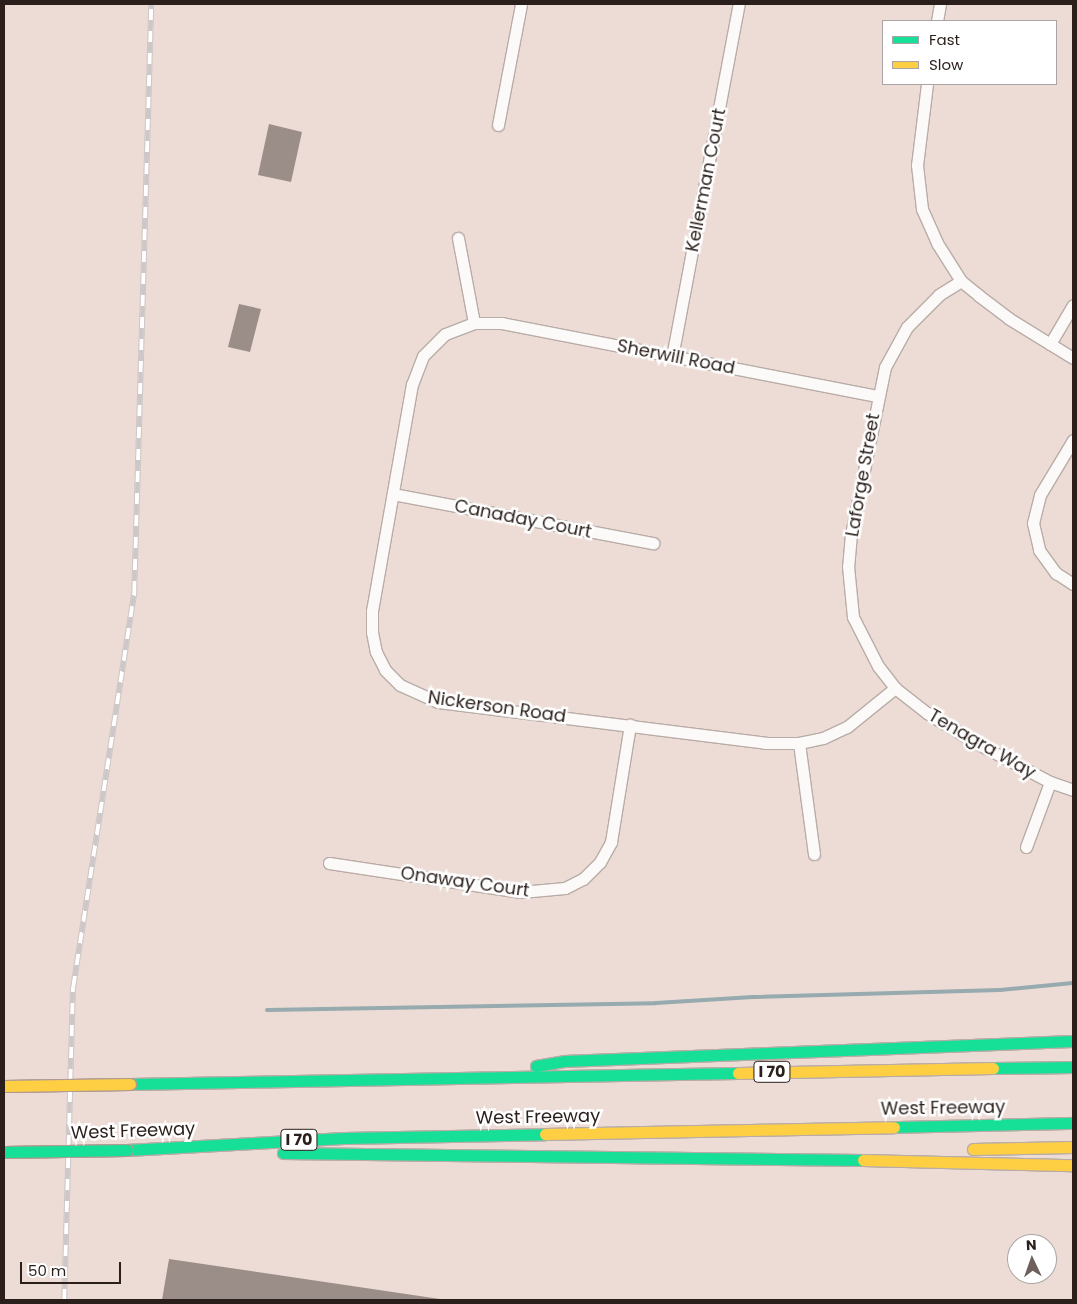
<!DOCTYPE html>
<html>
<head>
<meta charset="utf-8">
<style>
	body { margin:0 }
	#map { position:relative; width:1077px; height:1304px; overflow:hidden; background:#eddcd6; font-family:Poppins,sans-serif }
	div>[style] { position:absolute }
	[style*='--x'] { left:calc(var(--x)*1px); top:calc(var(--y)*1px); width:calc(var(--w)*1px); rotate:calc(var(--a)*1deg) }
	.stream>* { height:4px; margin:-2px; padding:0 2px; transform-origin:2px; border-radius:2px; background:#97aaae }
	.building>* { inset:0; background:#9b8e89 }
	.roads { filter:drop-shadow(1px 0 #b9aca7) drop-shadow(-1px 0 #b9aca7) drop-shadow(0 1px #b9aca7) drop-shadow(0 -1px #b9aca7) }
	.street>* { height:11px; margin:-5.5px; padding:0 5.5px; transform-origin:5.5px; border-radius:5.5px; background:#fcfaf9 }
	.fast>* { height:11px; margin:-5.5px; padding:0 5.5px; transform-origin:5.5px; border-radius:5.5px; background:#16e098 }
	.slow>* { height:11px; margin:-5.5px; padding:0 5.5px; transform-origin:5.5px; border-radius:5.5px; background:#ffcf43 }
	.rail>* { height:5.5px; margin-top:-2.75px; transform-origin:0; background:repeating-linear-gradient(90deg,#fff 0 11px,#cdc8c7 0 22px); box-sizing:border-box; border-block:1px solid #cdc8c7 }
	.bridges { filter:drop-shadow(1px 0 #b09a92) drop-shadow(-1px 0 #b09a92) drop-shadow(0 1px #b09a92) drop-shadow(0 -1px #b09a92) }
	.fast-bridge>* { height:11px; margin:-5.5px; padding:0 5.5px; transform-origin:5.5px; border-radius:5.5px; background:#16e098 }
	.slow-bridge>* { height:11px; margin:-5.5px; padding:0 5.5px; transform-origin:5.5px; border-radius:5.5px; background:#ffcf43 }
	span { translate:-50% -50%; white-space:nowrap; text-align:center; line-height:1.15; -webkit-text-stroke:5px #fff; paint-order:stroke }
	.shield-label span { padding:1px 4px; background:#fff; border:1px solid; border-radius:4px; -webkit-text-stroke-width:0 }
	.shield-label { font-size:16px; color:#2a1f1b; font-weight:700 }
	.street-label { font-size:18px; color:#2a1f1b }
	.frame { position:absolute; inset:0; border:5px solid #2a1f1b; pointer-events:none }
	.legend { position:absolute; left:882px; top:20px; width:175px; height:65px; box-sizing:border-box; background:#fff; border:1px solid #aaa5a4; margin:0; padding:6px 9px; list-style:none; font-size:15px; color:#2a1f1b }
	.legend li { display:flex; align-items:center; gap:10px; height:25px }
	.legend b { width:25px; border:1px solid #aaa5a4 }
	.north { position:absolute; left:1007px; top:1234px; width:50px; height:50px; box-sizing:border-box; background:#fff; border:1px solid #aaa5a4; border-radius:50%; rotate:357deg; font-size:14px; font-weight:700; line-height:20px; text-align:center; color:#2a1f1b }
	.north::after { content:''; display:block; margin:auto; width:18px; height:22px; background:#6e615c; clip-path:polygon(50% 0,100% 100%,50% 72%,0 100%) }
	.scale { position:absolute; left:20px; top:1262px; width:101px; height:22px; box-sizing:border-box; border:2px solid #2a1f1b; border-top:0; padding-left:6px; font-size:15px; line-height:18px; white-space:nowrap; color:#2a1f1b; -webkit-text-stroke:4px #fff; paint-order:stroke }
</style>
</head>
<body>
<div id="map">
	<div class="stream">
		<i style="--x:267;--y:1010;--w:389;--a:-1"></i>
		<i style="--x:656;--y:1003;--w:97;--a:-3.5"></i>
		<i style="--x:753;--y:997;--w:247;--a:-1.6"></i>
		<i style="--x:1000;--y:990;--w:73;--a:-5.5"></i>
	</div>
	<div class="building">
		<i style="clip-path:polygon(269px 124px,302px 132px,291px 182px,258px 175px)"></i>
		<i style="clip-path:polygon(239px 304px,261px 309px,250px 352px,228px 347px)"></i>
		<i style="clip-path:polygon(169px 1259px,440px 1299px,440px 1300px,162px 1300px)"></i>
	</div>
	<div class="roads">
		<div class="street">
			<i style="--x:937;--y:21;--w:17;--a:-80"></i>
			<i style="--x:927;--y:84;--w:82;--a:97"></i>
			<i style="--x:917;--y:165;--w:44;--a:83.5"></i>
			<i style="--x:922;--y:209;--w:37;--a:66"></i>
			<i style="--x:937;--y:243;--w:45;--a:57.7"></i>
			<i style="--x:961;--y:281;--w:22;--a:39"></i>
			<i style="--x:978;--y:295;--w:38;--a:37"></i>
			<i style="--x:1008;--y:318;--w:76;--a:31.6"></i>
			<i style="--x:498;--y:125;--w:123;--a:-79.2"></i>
			<i style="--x:458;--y:238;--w:86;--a:79.3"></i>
			<i style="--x:961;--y:281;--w:26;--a:148"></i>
			<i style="--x:939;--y:295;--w:45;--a:135"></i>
			<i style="--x:907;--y:327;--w:46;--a:118.8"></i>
			<i style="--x:885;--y:367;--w:170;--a:101.5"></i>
			<i style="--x:851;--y:534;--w:32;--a:95"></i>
			<i style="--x:848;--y:566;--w:51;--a:84.4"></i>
			<i style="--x:853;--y:617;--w:55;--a:63"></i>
			<i style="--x:878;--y:666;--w:28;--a:52"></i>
			<i style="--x:895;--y:688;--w:41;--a:38"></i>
			<i style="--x:927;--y:713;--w:57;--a:31.5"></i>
			<i style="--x:976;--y:743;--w:84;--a:27.8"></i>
			<i style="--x:1050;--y:782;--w:24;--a:19"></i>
			<i style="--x:1050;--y:344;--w:45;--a:-59.5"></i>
			<i style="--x:672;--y:357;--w:359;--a:-79.3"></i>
			<i style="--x:877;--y:396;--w:382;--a:-169"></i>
			<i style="--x:502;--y:323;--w:28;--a:180"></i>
			<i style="--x:474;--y:323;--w:31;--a:159"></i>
			<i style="--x:445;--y:334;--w:31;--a:135"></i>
			<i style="--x:423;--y:356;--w:30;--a:111"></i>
			<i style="--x:412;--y:384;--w:230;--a:100"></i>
			<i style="--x:372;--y:611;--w:21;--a:90"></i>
			<i style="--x:372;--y:632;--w:20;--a:79"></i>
			<i style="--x:376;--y:652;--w:20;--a:63"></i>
			<i style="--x:385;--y:670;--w:21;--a:45"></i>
			<i style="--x:400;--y:685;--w:42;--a:24.1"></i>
			<i style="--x:438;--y:702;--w:330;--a:7.1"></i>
			<i style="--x:765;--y:743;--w:34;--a:0"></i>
			<i style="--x:799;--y:743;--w:25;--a:-12"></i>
			<i style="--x:823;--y:738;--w:26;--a:-25"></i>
			<i style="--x:847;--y:727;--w:62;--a:-39.1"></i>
			<i style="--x:1073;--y:440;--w:64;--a:121"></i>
			<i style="--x:1040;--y:495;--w:29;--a:104"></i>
			<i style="--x:1033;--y:523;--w:28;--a:77"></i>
			<i style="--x:1039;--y:550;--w:29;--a:54"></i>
			<i style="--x:1056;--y:573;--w:20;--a:33"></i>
			<i style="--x:393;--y:494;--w:265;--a:10.7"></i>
			<i style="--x:799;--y:743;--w:112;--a:82.3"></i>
			<i style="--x:1026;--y:847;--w:69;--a:-69.7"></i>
			<i style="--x:329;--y:863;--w:194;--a:8.6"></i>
			<i style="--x:521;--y:892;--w:44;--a:-5.2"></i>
			<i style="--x:565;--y:888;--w:20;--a:-27"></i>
			<i style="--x:583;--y:879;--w:24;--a:-45"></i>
			<i style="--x:600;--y:862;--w:23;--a:-61"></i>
			<i style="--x:611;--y:842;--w:119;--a:-80.8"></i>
		</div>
		<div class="fast">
			<i style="--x:536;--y:1066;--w:28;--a:-10"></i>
			<i style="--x:564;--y:1061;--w:509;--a:-2.25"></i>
			<i style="--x:993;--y:1068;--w:80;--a:-0.7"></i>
			<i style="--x:130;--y:1084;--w:608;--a:-1.04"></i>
			<i style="--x:894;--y:1127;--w:179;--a:-1.3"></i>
			<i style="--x:127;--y:1150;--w:217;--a:-3.2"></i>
			<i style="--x:344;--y:1138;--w:201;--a:-1.1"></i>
			<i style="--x:283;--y:1153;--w:580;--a:0.69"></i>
		</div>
		<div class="slow">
			<i style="--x:738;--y:1073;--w:255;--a:-1.1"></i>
			<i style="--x:545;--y:1134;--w:349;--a:-1.1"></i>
			<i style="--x:973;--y:1149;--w:100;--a:-1.1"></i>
			<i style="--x:863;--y:1160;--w:210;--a:1.4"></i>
		</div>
	</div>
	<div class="rail">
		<i style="--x:64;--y:1300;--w:313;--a:-88.4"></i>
		<i style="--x:73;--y:987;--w:400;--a:-81.2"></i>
		<i style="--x:134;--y:592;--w:588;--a:-88.34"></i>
	</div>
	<div class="bridges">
		<div class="fast-bridge">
			<i style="--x:4;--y:1152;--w:123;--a:-0.9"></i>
		</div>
		<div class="slow-bridge">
			<i style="--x:4;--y:1086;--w:126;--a:-0.9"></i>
		</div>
	</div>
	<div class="shield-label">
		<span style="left:772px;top:1072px">I 70</span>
		<span style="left:299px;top:1140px">I 70</span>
	</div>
	<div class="street-label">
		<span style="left:706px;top:180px;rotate:-79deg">Kellerman Court</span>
		<span style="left:676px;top:357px;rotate:11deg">Sherwill Road</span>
		<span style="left:863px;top:475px;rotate:-80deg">Laforge Street</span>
		<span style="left:523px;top:519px;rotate:11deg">Canaday Court</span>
		<span style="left:497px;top:707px;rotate:8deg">Nickerson Road</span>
		<span style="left:982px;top:744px;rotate:30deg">Tenagra Way</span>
		<span style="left:465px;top:882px;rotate:8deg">Onaway Court</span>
		<span style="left:943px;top:1108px;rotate:-1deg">West Freeway</span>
		<span style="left:538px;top:1117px;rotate:-1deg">West Freeway</span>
		<span style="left:133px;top:1131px;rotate:-2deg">West Freeway</span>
	</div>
	<div class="frame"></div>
	<ul class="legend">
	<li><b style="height:6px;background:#16e098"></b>Fast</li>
	<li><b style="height:6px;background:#ffcf43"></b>Slow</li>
	</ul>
	<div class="north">N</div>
	<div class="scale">50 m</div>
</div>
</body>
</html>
